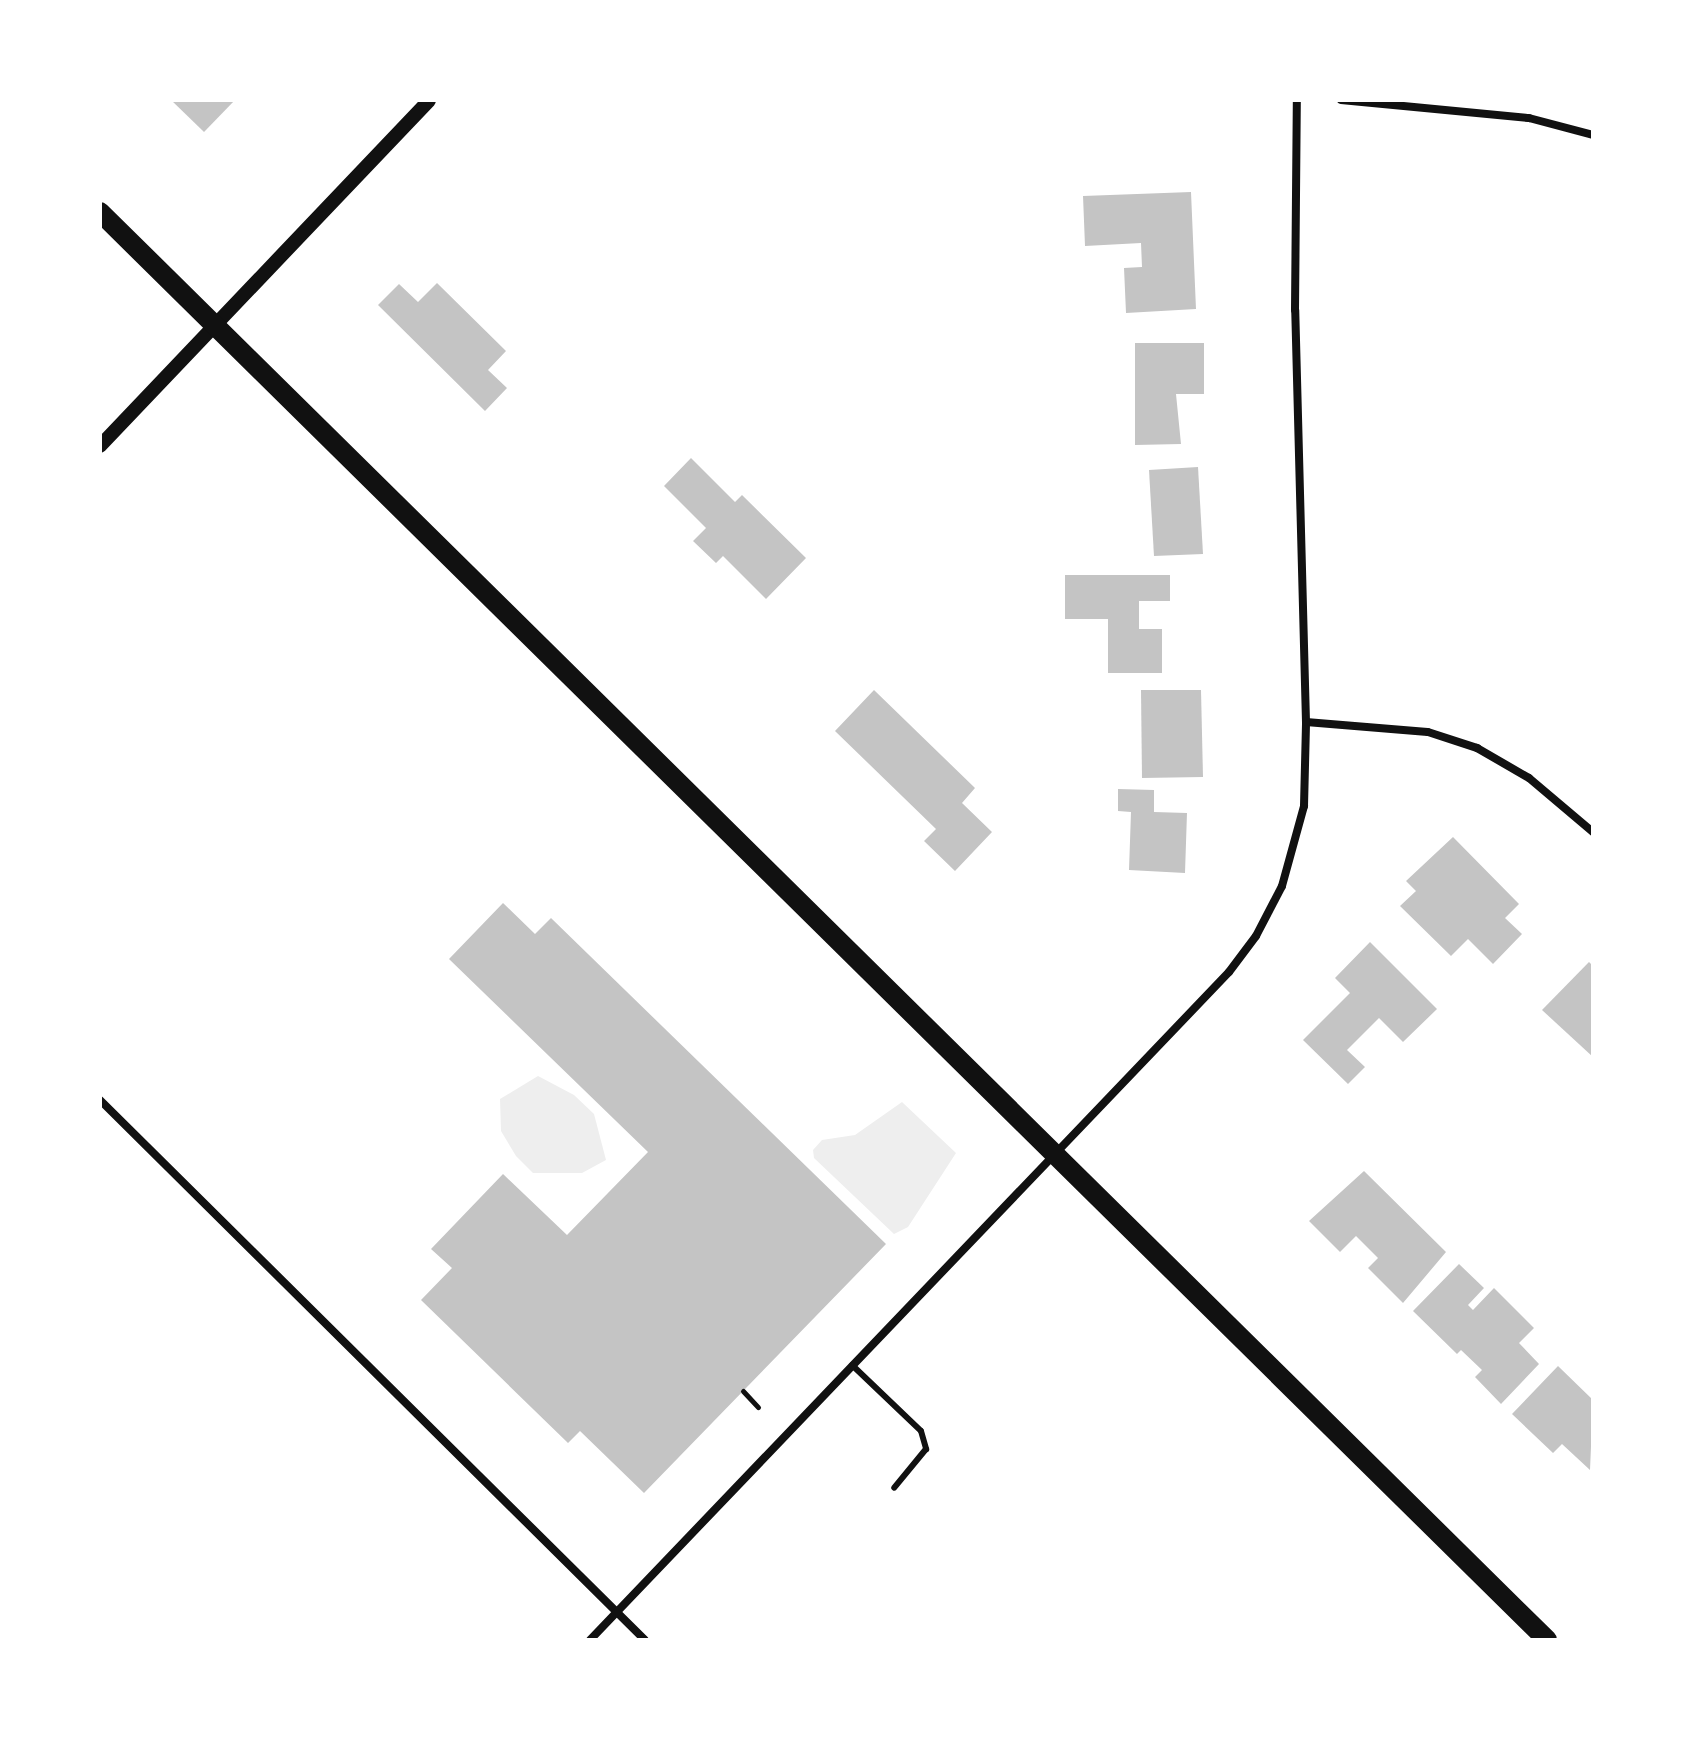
<!DOCTYPE html>
<html>
<head>
<meta charset="utf-8">
<style>
	body { margin:0 }
	#map { position:relative; width:1693px; height:1740px; overflow:hidden; background:#fff; font-family:"Roboto Serif",serif }
	div>[style] { position:absolute }
	[style*='--x'] { left:calc(var(--x)*1px); top:calc(var(--y)*1px); width:calc(var(--w)*1px); rotate:calc(var(--a)*1deg) }
	.green>* { inset:0; background:#eee }
	.building>* { inset:0; background:#c4c4c4 }
	.path>* { height:5px; margin:-2.5px; padding:0 2.5px; transform-origin:2.5px; border-radius:2.5px; background:#111 }
	.service>* { height:6px; margin:-3px; padding:0 3px; transform-origin:3px; border-radius:3px; background:#111 }
	.minor>* { height:8px; margin:-4px; padding:0 4px; transform-origin:4px; border-radius:4px; background:#111 }
	.tertiary>* { height:14px; margin:-7px; padding:0 7px; transform-origin:7px; border-radius:7px; background:#111 }
	.primary>* { height:20px; margin:-10px; padding:0 10px; transform-origin:10px; border-radius:10px; background:#111 }
	span { translate:-50% -50%; white-space:nowrap; text-align:center; line-height:1.15; -webkit-text-stroke:6px #fff; paint-order:stroke }
	.frame { position:absolute; inset:0; border:102px solid #fff; pointer-events:none }
</style>
</head>
<body>
<div id="map">
	<div class="green">
		<i style="clip-path:polygon(538px 1076px,574px 1095px,594px 1114px,606px 1160px,582px 1173px,533px 1173px,516px 1156px,501px 1131px,500px 1099px)"></i>
		<i style="clip-path:polygon(902px 1102px,956px 1153px,908px 1227px,894px 1234px,814px 1158px,813px 1150px,822px 1140px,855px 1135px)"></i>
	</div>
	<div class="building">
		<i style="clip-path:polygon(171px 100px,235px 100px,204px 132px)"></i>
		<i style="clip-path:polygon(1191px 192px,1196px 309px,1126px 313px,1124px 268px,1142px 267px,1141px 243px,1085px 246px,1083px 196px)"></i>
		<i style="clip-path:polygon(437px 283px,506px 351px,488px 370px,507px 388px,485px 411px,378px 305px,399px 284px,418px 302px)"></i>
		<i style="clip-path:polygon(1135px 343px,1204px 343px,1204px 394px,1176px 394px,1181px 444px,1135px 445px)"></i>
		<i style="clip-path:polygon(691px 458px,735px 502px,742px 495px,806px 558px,766px 599px,723px 556px,716px 563px,693px 541px,706px 528px,664px 486px)"></i>
		<i style="clip-path:polygon(1198px 467px,1203px 554px,1154px 556px,1149px 470px)"></i>
		<i style="clip-path:polygon(1065px 575px,1170px 575px,1170px 601px,1139px 601px,1139px 629px,1162px 629px,1162px 673px,1108px 673px,1108px 619px,1065px 619px)"></i>
		<i style="clip-path:polygon(874px 690px,975px 788px,962px 803px,992px 832px,955px 871px,924px 841px,936px 829px,835px 731px)"></i>
		<i style="clip-path:polygon(1141px 690px,1201px 690px,1203px 777px,1142px 778px)"></i>
		<i style="clip-path:polygon(1118px 789px,1154px 790px,1154px 812px,1187px 813px,1185px 873px,1129px 870px,1131px 812px,1118px 811px)"></i>
		<i style="clip-path:polygon(1453px 837px,1519px 904px,1505px 918px,1522px 934px,1493px 964px,1468px 939px,1451px 956px,1400px 906px,1416px 891px,1406px 881px)"></i>
		<i style="clip-path:polygon(503px 903px,535px 934px,551px 918px,886px 1244px,644px 1493px,580px 1431px,568px 1443px,421px 1300px,452px 1268px,431px 1249px,503px 1174px,567px 1235px,648px 1152px,449px 959px)"></i>
		<i style="clip-path:polygon(1370px 942px,1437px 1009px,1403px 1042px,1379px 1018px,1347px 1050px,1365px 1067px,1348px 1084px,1303px 1040px,1350px 993px,1335px 978px)"></i>
		<i style="clip-path:polygon(1589px 962px,1593px 966px,1593px 1057px,1542px 1010px)"></i>
		<i style="clip-path:polygon(1364px 1171px,1446px 1252px,1403px 1303px,1368px 1268px,1378px 1258px,1356px 1236px,1340px 1252px,1309px 1221px)"></i>
		<i style="clip-path:polygon(1459px 1264px,1484px 1288px,1468px 1305px,1473px 1310px,1494px 1288px,1534px 1328px,1519px 1343px,1539px 1364px,1501px 1404px,1475px 1377px,1482px 1370px,1461px 1350px,1457px 1354px,1413px 1311px)"></i>
		<i style="clip-path:polygon(1558px 1366px,1593px 1400px,1590px 1470px,1562px 1444px,1553px 1453px,1512px 1414px)"></i>
	</div>
	<div class="path">
		<i style="--x:743;--y:1391;--w:22;--a:47"></i>
	</div>
	<div class="service">
		<i style="--x:852;--y:1365;--w:95;--a:43.7"></i>
		<i style="--x:921;--y:1431;--w:19;--a:74"></i>
		<i style="--x:926;--y:1449;--w:50;--a:129.4"></i>
	</div>
	<div class="minor">
		<i style="--x:1341;--y:100;--w:189;--a:5.5"></i>
		<i style="--x:1529;--y:118;--w:66;--a:14.9"></i>
		<i style="--x:1306;--y:722;--w:122;--a:4.7"></i>
		<i style="--x:1428;--y:732;--w:52;--a:18.1"></i>
		<i style="--x:1477;--y:748;--w:60;--a:30"></i>
		<i style="--x:1529;--y:778;--w:84;--a:40.2"></i>
		<i style="--x:100;--y:1100;--w:767;--a:44.74"></i>
		<i style="--x:590;--y:1640;--w:924;--a:-46.27"></i>
		<i style="--x:1229;--y:972;--w:45;--a:-53.1"></i>
		<i style="--x:1256;--y:936;--w:56;--a:-62.5"></i>
		<i style="--x:1282;--y:886;--w:83;--a:-74.6"></i>
		<i style="--x:1304;--y:806;--w:84;--a:-88.6"></i>
		<i style="--x:1306;--y:722;--w:412;--a:-91.5"></i>
		<i style="--x:1295;--y:310;--w:210;--a:-89.5"></i>
	</div>
	<div class="tertiary">
		<i style="--x:100;--y:446;--w:477;--a:-46.4"></i>
	</div>
	<div class="primary">
		<i style="--x:100;--y:212;--w:2033;--a:44.62"></i>
	</div>
	<div class="frame"></div>
</div>
</body>
</html>
